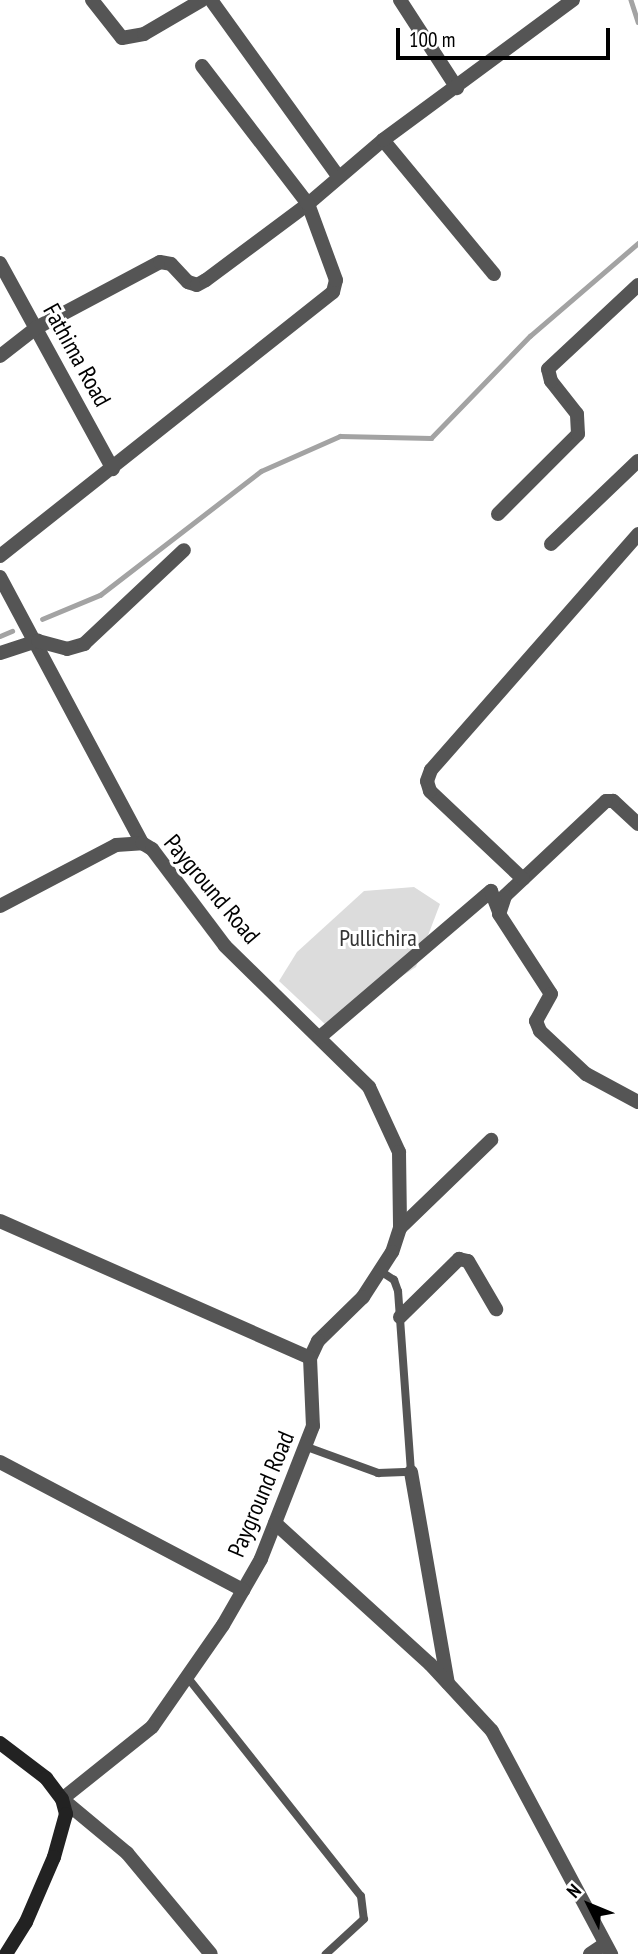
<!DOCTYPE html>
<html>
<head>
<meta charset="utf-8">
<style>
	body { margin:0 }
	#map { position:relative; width:638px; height:1954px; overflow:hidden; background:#fff; font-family:"PT Sans Narrow",sans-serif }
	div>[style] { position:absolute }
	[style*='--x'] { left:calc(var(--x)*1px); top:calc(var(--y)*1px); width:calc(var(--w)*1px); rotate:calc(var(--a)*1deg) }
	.green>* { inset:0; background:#dcdcdc }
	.stream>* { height:4.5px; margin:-2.25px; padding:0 2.25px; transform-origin:2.25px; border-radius:2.25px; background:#a3a3a3 }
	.service>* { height:8px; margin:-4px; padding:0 4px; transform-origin:4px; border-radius:4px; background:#555 }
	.minor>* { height:14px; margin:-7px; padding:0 7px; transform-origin:7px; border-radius:7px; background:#555 }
	.secondary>* { height:14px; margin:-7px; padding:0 7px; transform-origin:7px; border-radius:7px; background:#222 }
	span { translate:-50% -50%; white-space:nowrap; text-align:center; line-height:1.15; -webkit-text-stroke:6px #fff; paint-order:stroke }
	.street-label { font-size:24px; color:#000 }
	.park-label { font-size:24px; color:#333 }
	.north { position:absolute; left:554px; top:1870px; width:70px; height:70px; -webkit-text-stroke:5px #fff; paint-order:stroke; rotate:313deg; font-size:19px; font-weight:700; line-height:28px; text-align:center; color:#000 }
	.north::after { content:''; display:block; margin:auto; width:24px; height:32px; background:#000; clip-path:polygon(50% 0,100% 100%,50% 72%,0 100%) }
	.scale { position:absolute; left:396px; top:28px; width:214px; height:32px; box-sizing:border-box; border:4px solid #000; border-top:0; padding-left:9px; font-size:21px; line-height:24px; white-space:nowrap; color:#000; -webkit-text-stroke:5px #fff; paint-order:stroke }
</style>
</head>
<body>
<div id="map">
	<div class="green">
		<i style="clip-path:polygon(414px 887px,440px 904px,416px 967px,326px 1025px,279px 981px,297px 952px,364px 891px)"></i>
	</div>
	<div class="stream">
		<i style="--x:631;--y:0;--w:23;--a:72"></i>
		<i style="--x:42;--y:619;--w:63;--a:-22.5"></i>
		<i style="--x:100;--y:595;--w:203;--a:-37.6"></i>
		<i style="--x:261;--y:471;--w:86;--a:-23.9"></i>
		<i style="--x:340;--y:436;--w:91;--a:1.3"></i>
		<i style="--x:431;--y:438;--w:142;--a:-45.9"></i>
		<i style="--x:530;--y:336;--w:143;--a:-40.7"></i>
		<i style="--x:0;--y:636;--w:13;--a:-23"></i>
	</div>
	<div class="service">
		<i style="--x:307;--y:1447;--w:76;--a:20.1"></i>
		<i style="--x:378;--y:1473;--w:33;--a:-2"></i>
		<i style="--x:411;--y:1472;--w:181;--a:-94.1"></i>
		<i style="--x:398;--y:1291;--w:12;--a:-110"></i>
		<i style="--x:394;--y:1280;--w:17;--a:-147"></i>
		<i style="--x:188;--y:1678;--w:278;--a:51.6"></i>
		<i style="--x:361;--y:1896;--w:23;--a:83"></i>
		<i style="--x:364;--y:1919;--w:52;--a:137.4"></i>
	</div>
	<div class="minor">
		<i style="--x:92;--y:0;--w:48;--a:51.7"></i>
		<i style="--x:122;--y:38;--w:22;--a:-10"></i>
		<i style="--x:144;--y:34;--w:67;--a:-30.4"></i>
		<i style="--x:211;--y:0;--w:217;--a:54.2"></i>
		<i style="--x:400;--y:0;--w:105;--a:57.1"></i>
		<i style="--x:383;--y:140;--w:174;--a:50.4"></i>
		<i style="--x:0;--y:263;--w:235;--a:61.3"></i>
		<i style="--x:0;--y:356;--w:46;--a:-37.9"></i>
		<i style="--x:36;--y:328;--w:140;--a:-28"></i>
		<i style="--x:160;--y:262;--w:11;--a:10"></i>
		<i style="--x:171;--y:264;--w:25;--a:47"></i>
		<i style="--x:188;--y:282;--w:9;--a:18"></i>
		<i style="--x:197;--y:285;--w:10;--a:-29"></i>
		<i style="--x:206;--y:280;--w:127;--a:-36.7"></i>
		<i style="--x:308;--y:204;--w:99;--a:-40.5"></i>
		<i style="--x:383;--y:140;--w:236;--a:-36.4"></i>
		<i style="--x:498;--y:514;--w:113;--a:-45"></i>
		<i style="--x:578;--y:434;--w:20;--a:-93"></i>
		<i style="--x:577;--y:414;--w:42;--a:-128.2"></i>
		<i style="--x:551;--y:381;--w:12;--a:-104"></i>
		<i style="--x:548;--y:369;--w:123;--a:-43"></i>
		<i style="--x:551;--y:544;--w:120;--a:-43.7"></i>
		<i style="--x:0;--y:556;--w:425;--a:-38.4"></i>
		<i style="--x:333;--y:292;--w:12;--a:-76"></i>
		<i style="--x:336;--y:280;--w:81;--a:-110.2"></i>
		<i style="--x:308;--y:204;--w:174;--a:-127.5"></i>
		<i style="--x:0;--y:577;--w:302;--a:61.9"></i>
		<i style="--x:0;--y:653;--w:40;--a:-18"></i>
		<i style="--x:38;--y:641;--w:30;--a:15"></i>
		<i style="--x:67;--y:649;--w:18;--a:-16"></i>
		<i style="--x:84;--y:644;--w:137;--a:-43.2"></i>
		<i style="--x:638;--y:824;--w:34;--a:-137"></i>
		<i style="--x:613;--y:801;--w:7;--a:180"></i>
		<i style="--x:606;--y:801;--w:139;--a:136.8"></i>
		<i style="--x:505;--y:896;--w:19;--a:108"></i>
		<i style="--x:499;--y:914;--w:95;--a:57"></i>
		<i style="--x:551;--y:994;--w:31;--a:119"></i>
		<i style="--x:536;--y:1021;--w:11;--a:68"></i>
		<i style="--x:540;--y:1031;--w:63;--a:43.1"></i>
		<i style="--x:586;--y:1074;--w:59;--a:28.3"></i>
		<i style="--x:523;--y:879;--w:128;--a:-136.6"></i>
		<i style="--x:430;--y:791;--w:10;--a:-107"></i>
		<i style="--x:427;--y:781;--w:12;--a:-70"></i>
		<i style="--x:431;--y:770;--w:314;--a:-48.7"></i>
		<i style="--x:0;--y:906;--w:131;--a:-27.7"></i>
		<i style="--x:116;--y:845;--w:26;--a:-4"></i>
		<i style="--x:142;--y:843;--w:12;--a:31"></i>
		<i style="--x:152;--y:849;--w:121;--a:53"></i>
		<i style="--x:225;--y:946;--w:202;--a:44.4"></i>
		<i style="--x:369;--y:1087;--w:72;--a:65.2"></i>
		<i style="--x:399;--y:1152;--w:76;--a:89.2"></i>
		<i style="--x:400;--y:1228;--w:25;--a:108"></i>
		<i style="--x:392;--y:1252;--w:54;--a:122.8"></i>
		<i style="--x:363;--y:1297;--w:63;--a:135.6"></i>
		<i style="--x:318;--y:1341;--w:19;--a:115"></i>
		<i style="--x:310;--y:1358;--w:68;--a:87.5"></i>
		<i style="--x:313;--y:1426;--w:143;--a:111.4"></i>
		<i style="--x:261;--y:1559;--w:76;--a:119.9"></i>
		<i style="--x:223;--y:1625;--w:124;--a:124.8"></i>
		<i style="--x:152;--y:1727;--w:115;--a:141.3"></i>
		<i style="--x:62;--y:1799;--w:85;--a:39.7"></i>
		<i style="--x:127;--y:1853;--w:131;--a:50.3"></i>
		<i style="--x:320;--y:1037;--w:225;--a:-40.5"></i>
		<i style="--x:491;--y:891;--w:22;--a:69"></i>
		<i style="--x:0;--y:1221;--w:339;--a:23.8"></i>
		<i style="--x:400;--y:1228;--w:127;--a:-44"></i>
		<i style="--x:400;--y:1317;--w:83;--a:-44.5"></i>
		<i style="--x:459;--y:1259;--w:9;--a:13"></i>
		<i style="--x:468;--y:1261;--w:56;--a:59.7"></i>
		<i style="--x:0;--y:1462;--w:275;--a:27.8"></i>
		<i style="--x:411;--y:1472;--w:214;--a:80.1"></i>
		<i style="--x:275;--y:1523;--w:210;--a:42.3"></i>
		<i style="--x:430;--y:1664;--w:91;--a:47.2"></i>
		<i style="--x:492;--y:1731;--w:253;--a:61.9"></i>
		<i style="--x:590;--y:1954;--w:18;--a:-34"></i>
	</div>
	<div class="secondary">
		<i style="--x:0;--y:1743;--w:58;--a:37.3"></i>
		<i style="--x:46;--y:1778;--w:26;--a:53"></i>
		<i style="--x:62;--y:1799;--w:16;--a:75"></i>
		<i style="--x:66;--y:1814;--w:45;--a:105.6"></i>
		<i style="--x:54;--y:1857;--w:71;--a:113.3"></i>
		<i style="--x:26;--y:1922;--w:38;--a:122"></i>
	</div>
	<div class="street-label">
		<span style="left:77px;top:355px;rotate:61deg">Fathima Road</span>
		<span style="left:212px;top:889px;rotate:50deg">Payground Road</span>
		<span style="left:261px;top:1494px;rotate:-67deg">Payground Road</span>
	</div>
	<div class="park-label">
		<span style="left:378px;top:938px">Pullichira</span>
	</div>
	<div class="north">N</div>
	<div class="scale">100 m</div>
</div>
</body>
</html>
